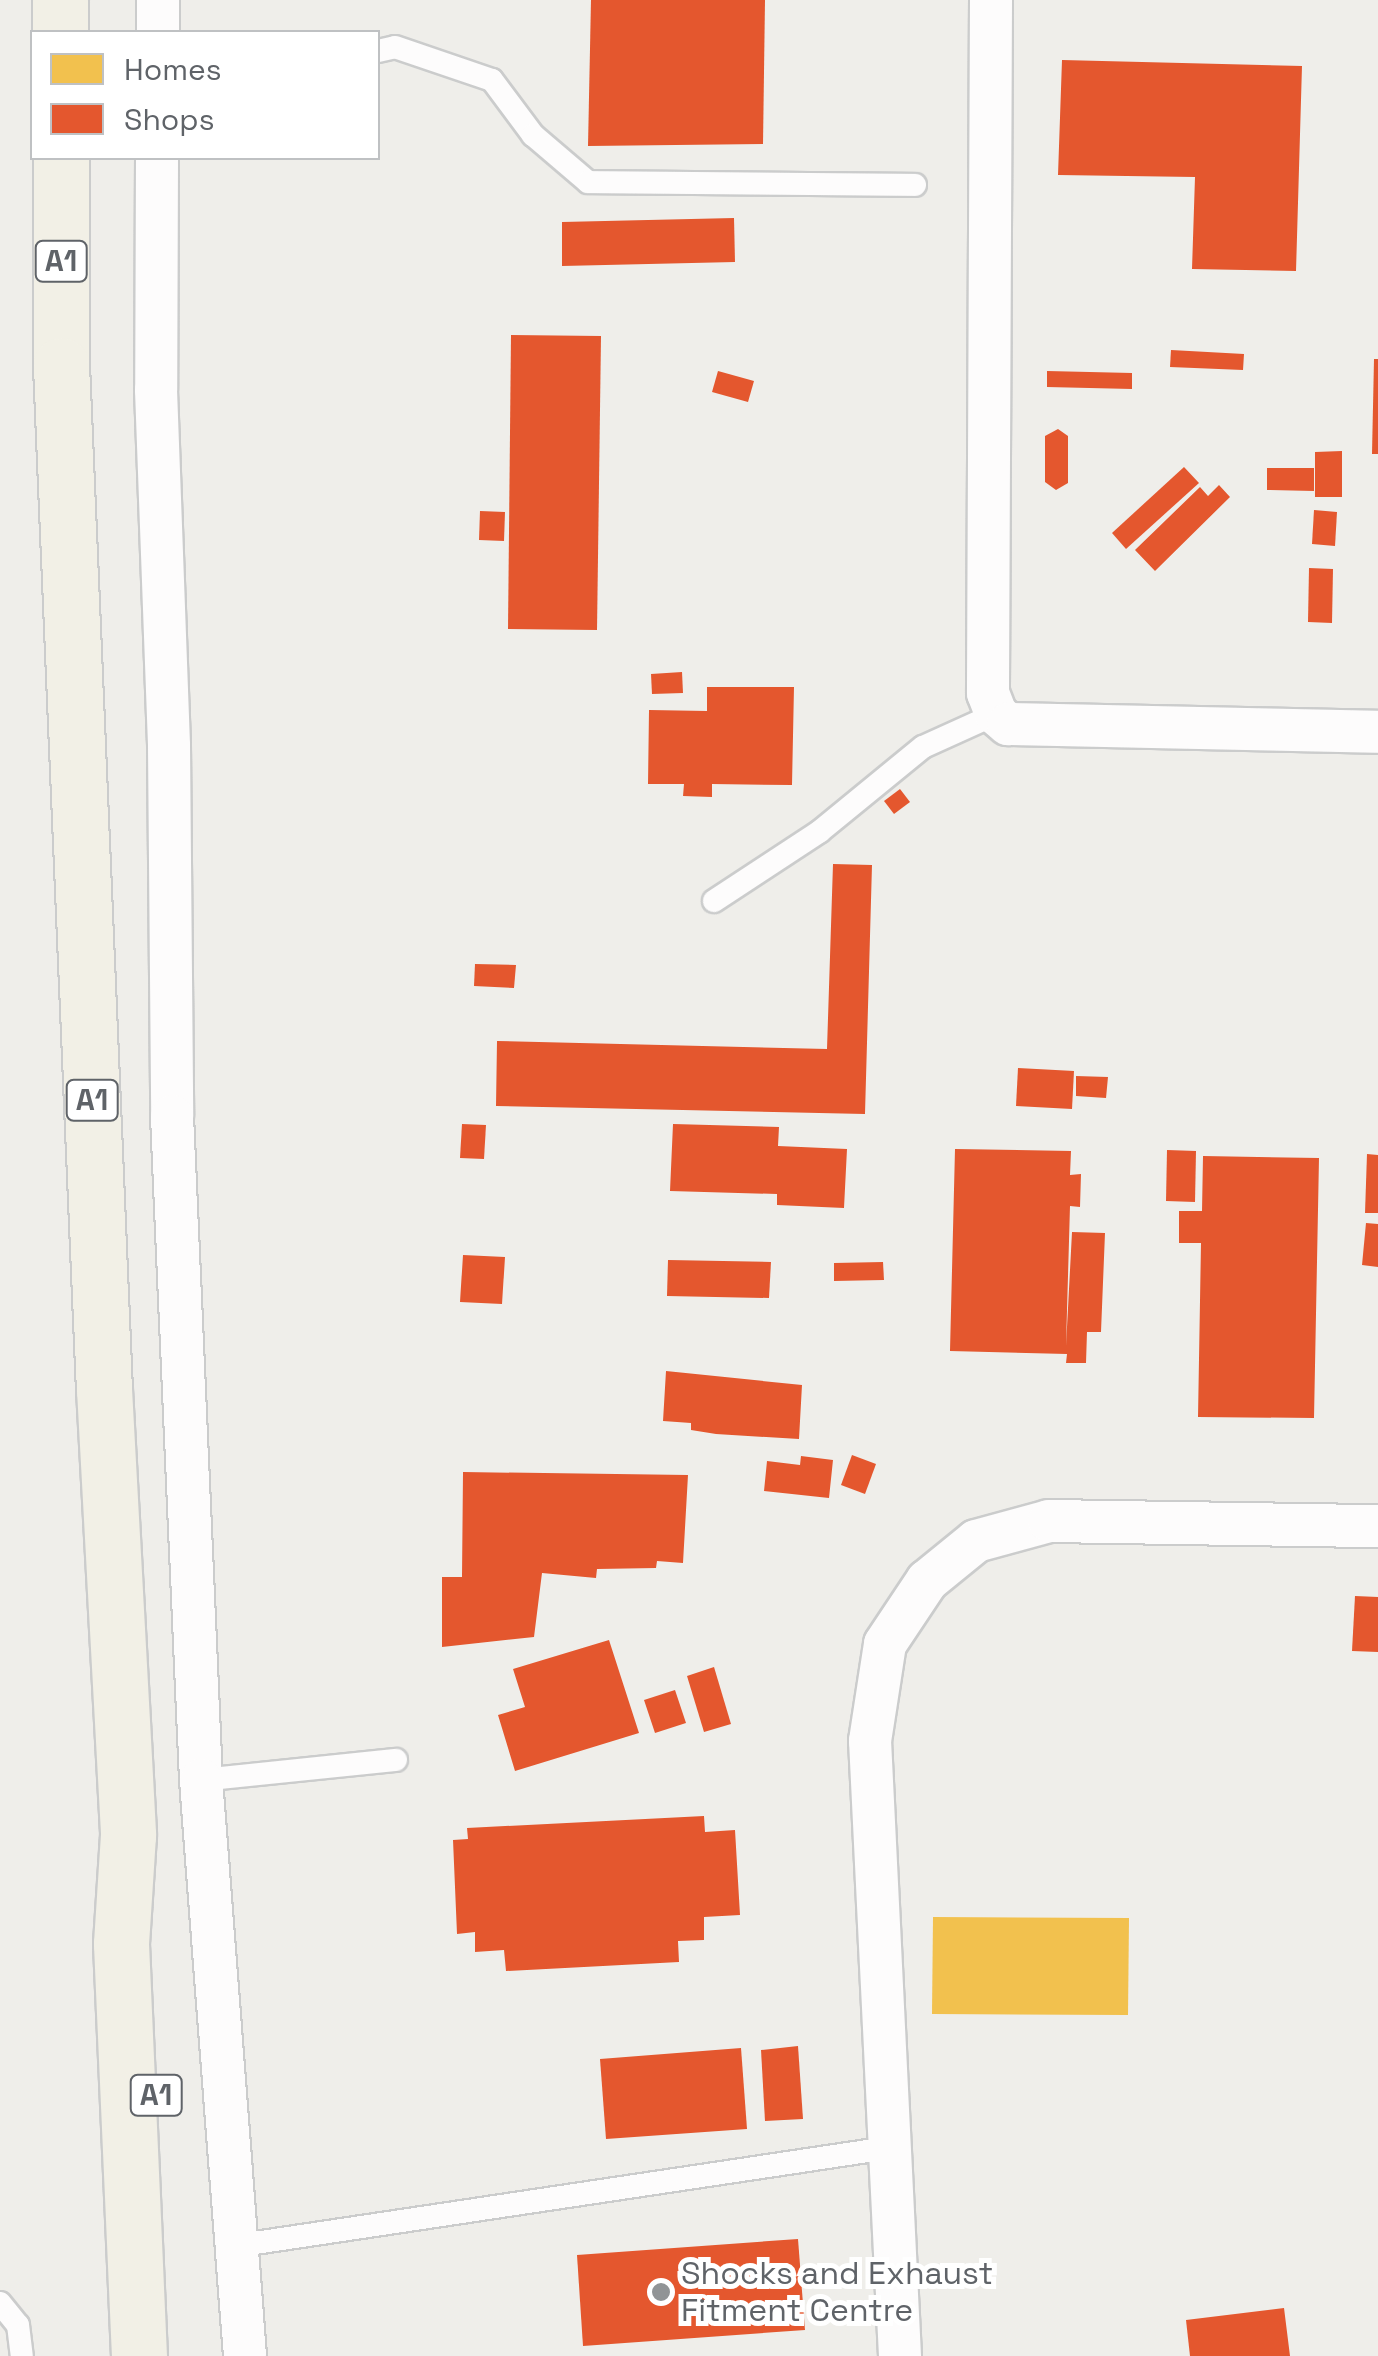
<!DOCTYPE html>
<html>
<head>
<meta charset="utf-8">
<style>
	body { margin:0 }
	#map { position:relative; width:1378px; height:2356px; overflow:hidden; background:#efeeea; font-family:"Space Grotesk",sans-serif }
	div>[style] { position:absolute }
	[style*='--x'] { left:calc(var(--x)*1px); top:calc(var(--y)*1px); width:calc(var(--w)*1px); rotate:calc(var(--a)*1deg) }
	.homes>* { inset:0; background:#f2c14e }
	.shops>* { inset:0; background:#e4572e }
	.roads { filter:drop-shadow(2px 0 #cbcccc) drop-shadow(-2px 0 #cbcccc) drop-shadow(0 2px #cbcccc) drop-shadow(0 -2px #cbcccc) }
	.service>* { height:22px; margin:-11px; padding:0 11px; transform-origin:11px; border-radius:11px; background:#fdfcfc }
	.minor>* { height:42px; margin:-21px; padding:0 21px; transform-origin:21px; border-radius:21px; background:#fdfcfc }
	.trunk>* { height:55px; margin:-27.5px; padding:0 27.5px; transform-origin:27.5px; border-radius:27.5px; background:#f2f0e6 }
	.dots>* { width:28px; height:28px; translate:-50% -50%; box-sizing:border-box; border:5px solid #fff; border-radius:50% }
	span { translate:-50% -50%; white-space:nowrap; text-align:center; line-height:1.15; -webkit-text-stroke:10px #fff; paint-order:stroke }
	.shield-label span { padding:2px 8px; background:#fff; border:2px solid; border-radius:8px; -webkit-text-stroke-width:0 }
	.shield-label { font-size:30px; color:#5f6368; font-weight:700 }
	.poi-label { font-size:32px; color:#5f6368 }
	.left { translate:0 -50%; text-align:left }
	.legend { position:absolute; left:30px; top:30px; width:350px; height:130px; box-sizing:border-box; background:#fff; border:2px solid #bfc1c3; margin:0; padding:12px 18px; list-style:none; font-size:30px; color:#5f6368 }
	.legend li { display:flex; align-items:center; gap:20px; height:50px }
	.legend b { width:50px; border:2px solid #bfc1c3 }
</style>
</head>
<body>
<div id="map">
	<div class="homes">
		<i style="clip-path:polygon(933px 1917px,1129px 1918px,1128px 2015px,932px 2014px)"></i>
	</div>
	<div class="shops">
		<i style="clip-path:polygon(591px 0,765px 0,763px 144px,588px 146px)"></i>
		<i style="clip-path:polygon(1062px 60px,1302px 66px,1296px 271px,1192px 269px,1195px 177px,1058px 175px)"></i>
		<i style="clip-path:polygon(734px 218px,735px 262px,562px 266px,562px 222px)"></i>
		<i style="clip-path:polygon(511px 335px,601px 336px,597px 630px,508px 629px)"></i>
		<i style="clip-path:polygon(1171px 350px,1244px 354px,1243px 370px,1170px 367px)"></i>
		<i style="clip-path:polygon(1374px 359px,1378px 359px,1378px 454px,1372px 454px)"></i>
		<i style="clip-path:polygon(718px 371px,754px 381px,748px 402px,712px 392px)"></i>
		<i style="clip-path:polygon(1047px 371px,1132px 373px,1132px 389px,1047px 387px)"></i>
		<i style="clip-path:polygon(1058px 429px,1068px 436px,1068px 483px,1056px 490px,1045px 482px,1045px 436px)"></i>
		<i style="clip-path:polygon(1342px 451px,1342px 497px,1315px 497px,1315px 452px)"></i>
		<i style="clip-path:polygon(1184px 467px,1199px 483px,1126px 549px,1112px 533px)"></i>
		<i style="clip-path:polygon(1267px 468px,1314px 468px,1314px 491px,1267px 490px)"></i>
		<i style="clip-path:polygon(1219px 485px,1230px 497px,1155px 571px,1135px 550px,1200px 487px,1208px 496px)"></i>
		<i style="clip-path:polygon(1314px 510px,1337px 512px,1335px 546px,1312px 544px)"></i>
		<i style="clip-path:polygon(480px 511px,505px 512px,504px 541px,479px 540px)"></i>
		<i style="clip-path:polygon(1309px 568px,1333px 569px,1332px 623px,1308px 622px)"></i>
		<i style="clip-path:polygon(682px 672px,683px 693px,652px 694px,651px 674px)"></i>
		<i style="clip-path:polygon(707px 687px,794px 687px,792px 785px,712px 784px,712px 797px,683px 796px,684px 784px,648px 784px,649px 710px,707px 711px)"></i>
		<i style="clip-path:polygon(900px 789px,910px 802px,894px 814px,884px 801px)"></i>
		<i style="clip-path:polygon(833px 864px,872px 865px,865px 1114px,496px 1106px,497px 1041px,827px 1049px)"></i>
		<i style="clip-path:polygon(475px 964px,516px 965px,514px 988px,474px 986px)"></i>
		<i style="clip-path:polygon(1018px 1068px,1074px 1071px,1072px 1109px,1016px 1106px)"></i>
		<i style="clip-path:polygon(1076px 1076px,1108px 1077px,1106px 1098px,1076px 1096px)"></i>
		<i style="clip-path:polygon(462px 1124px,486px 1125px,484px 1159px,460px 1158px)"></i>
		<i style="clip-path:polygon(673px 1124px,779px 1127px,778px 1146px,847px 1149px,844px 1208px,777px 1205px,777px 1194px,670px 1191px)"></i>
		<i style="clip-path:polygon(955px 1149px,1071px 1151px,1070px 1175px,1081px 1174px,1080px 1207px,1070px 1206px,1066px 1346px,1072px 1232px,1105px 1233px,1101px 1332px,1087px 1332px,1086px 1363px,1066px 1363px,1067px 1354px,950px 1351px)"></i>
		<i style="clip-path:polygon(1167px 1150px,1196px 1151px,1195px 1202px,1166px 1201px)"></i>
		<i style="clip-path:polygon(1367px 1154px,1378px 1155px,1378px 1213px,1365px 1213px)"></i>
		<i style="clip-path:polygon(1203px 1156px,1319px 1158px,1314px 1418px,1198px 1417px,1201px 1243px,1179px 1243px,1179px 1211px,1202px 1211px)"></i>
		<i style="clip-path:polygon(1366px 1223px,1378px 1224px,1378px 1267px,1362px 1265px)"></i>
		<i style="clip-path:polygon(463px 1255px,505px 1257px,502px 1304px,460px 1302px)"></i>
		<i style="clip-path:polygon(668px 1260px,771px 1262px,769px 1298px,667px 1296px)"></i>
		<i style="clip-path:polygon(883px 1262px,884px 1280px,834px 1281px,834px 1263px)"></i>
		<i style="clip-path:polygon(666px 1371px,802px 1385px,799px 1439px,716px 1434px,691px 1430px,691px 1423px,663px 1421px)"></i>
		<i style="clip-path:polygon(852px 1455px,876px 1464px,865px 1494px,841px 1485px)"></i>
		<i style="clip-path:polygon(801px 1456px,833px 1460px,829px 1498px,764px 1491px,767px 1461px,800px 1465px)"></i>
		<i style="clip-path:polygon(463px 1472px,688px 1475px,683px 1563px,657px 1561px,656px 1568px,597px 1569px,596px 1578px,542px 1573px,534px 1637px,442px 1647px,442px 1577px,462px 1577px)"></i>
		<i style="clip-path:polygon(1355px 1596px,1378px 1597px,1378px 1652px,1352px 1651px)"></i>
		<i style="clip-path:polygon(609px 1640px,639px 1733px,515px 1771px,498px 1715px,525px 1707px,513px 1669px)"></i>
		<i style="clip-path:polygon(714px 1667px,731px 1724px,704px 1732px,687px 1676px)"></i>
		<i style="clip-path:polygon(675px 1690px,686px 1723px,655px 1733px,644px 1700px)"></i>
		<i style="clip-path:polygon(704px 1816px,705px 1832px,735px 1830px,740px 1915px,704px 1917px,704px 1940px,678px 1941px,679px 1962px,506px 1971px,504px 1950px,475px 1952px,475px 1932px,457px 1934px,453px 1840px,468px 1839px,467px 1828px)"></i>
		<i style="clip-path:polygon(798px 2046px,803px 2119px,765px 2121px,761px 2050px)"></i>
		<i style="clip-path:polygon(741px 2048px,747px 2129px,606px 2139px,600px 2059px)"></i>
		<i style="clip-path:polygon(798px 2239px,805px 2330px,583px 2346px,577px 2255px)"></i>
		<i style="clip-path:polygon(1284px 2308px,1290px 2356px,1190px 2356px,1186px 2320px)"></i>
	</div>
	<div class="roads">
		<div class="service">
			<i style="--x:378;--y:51;--w:17;--a:-13"></i>
			<i style="--x:395;--y:47;--w:102;--a:18.8"></i>
			<i style="--x:492;--y:80;--w:69;--a:53.3"></i>
			<i style="--x:533;--y:135;--w:72;--a:40.5"></i>
			<i style="--x:588;--y:182;--w:327;--a:0.5"></i>
			<i style="--x:714;--y:901;--w:126;--a:-33.3"></i>
			<i style="--x:819;--y:832;--w:134;--a:-39.3"></i>
			<i style="--x:923;--y:747;--w:80;--a:-24.3"></i>
			<i style="--x:201;--y:1780;--w:196;--a:-5.9"></i>
			<i style="--x:235;--y:2246;--w:660;--a:-8.54"></i>
			<i style="--x:0;--y:2303;--w:28;--a:51"></i>
			<i style="--x:18;--y:2325;--w:31;--a:83"></i>
		</div>
		<div class="minor">
			<i style="--x:158;--y:0;--w:32;--a:90"></i>
			<i style="--x:991;--y:0;--w:693;--a:90.25"></i>
			<i style="--x:988;--y:693;--w:22;--a:69"></i>
			<i style="--x:996;--y:714;--w:16;--a:40"></i>
			<i style="--x:1008;--y:724;--w:370;--a:1.2"></i>
			<i style="--x:157;--y:158;--w:232;--a:90.2"></i>
			<i style="--x:156;--y:390;--w:356;--a:87.9"></i>
			<i style="--x:169;--y:746;--w:370;--a:89.5"></i>
			<i style="--x:172;--y:1116;--w:665;--a:87.5"></i>
			<i style="--x:201;--y:1780;--w:578;--a:85.63"></i>
			<i style="--x:900;--y:2356;--w:616;--a:-92.79"></i>
			<i style="--x:870;--y:1741;--w:98;--a:-81.2"></i>
			<i style="--x:885;--y:1644;--w:76;--a:-56.3"></i>
			<i style="--x:927;--y:1581;--w:63;--a:-39.2"></i>
			<i style="--x:976;--y:1541;--w:76;--a:-15.3"></i>
			<i style="--x:1049;--y:1521;--w:329;--a:0.9"></i>
		</div>
		<div class="trunk">
			<i style="--x:60;--y:0;--w:32;--a:90"></i>
			<i style="--x:61;--y:158;--w:207;--a:90"></i>
			<i style="--x:61;--y:365;--w:1025;--a:87.6"></i>
			<i style="--x:104;--y:1389;--w:447;--a:86.9"></i>
			<i style="--x:128;--y:1835;--w:109;--a:93.7"></i>
			<i style="--x:121;--y:1944;--w:412;--a:87.5"></i>
		</div>
	</div>
	<div class="dots">
		<i style="left:661px;top:2292px;background:#919496"></i>
	</div>
	<div class="shield-label">
		<span style="left:61px;top:261px">A1</span>
		<span style="left:92px;top:1100px">A1</span>
		<span style="left:156px;top:2095px">A1</span>
	</div>
	<div class="poi-label">
		<span class="left" style="left:681px;top:2292px">Shocks and Exhaust<br>Fitment Centre</span>
	</div>
	<ul class="legend">
	<li><b style="height:28px;background:#f2c14e"></b>Homes</li>
	<li><b style="height:28px;background:#e4572e"></b>Shops</li>
	</ul>
</div>
</body>
</html>
